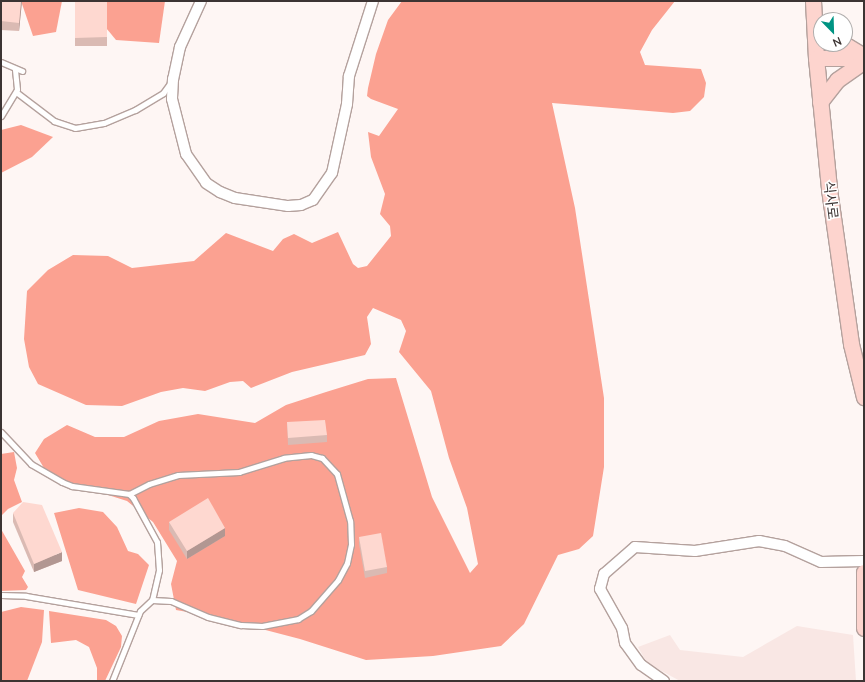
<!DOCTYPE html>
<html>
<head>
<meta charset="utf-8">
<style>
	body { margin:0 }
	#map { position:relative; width:865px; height:682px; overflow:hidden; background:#fef6f4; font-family:Mulish,"Noto Sans KR",sans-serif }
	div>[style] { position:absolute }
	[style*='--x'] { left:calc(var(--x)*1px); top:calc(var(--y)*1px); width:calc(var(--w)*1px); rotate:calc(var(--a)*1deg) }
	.built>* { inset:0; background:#f9e7e4 }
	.forest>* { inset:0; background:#fba191 }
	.roads { filter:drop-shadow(1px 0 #b4a19d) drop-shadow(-1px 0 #b4a19d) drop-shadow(0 1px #b4a19d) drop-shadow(0 -1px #b4a19d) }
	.lane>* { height:5px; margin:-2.5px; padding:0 2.5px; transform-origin:2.5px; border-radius:2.5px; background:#fff }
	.street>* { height:10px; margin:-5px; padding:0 5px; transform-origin:5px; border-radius:5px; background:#fff }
	.secondary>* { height:15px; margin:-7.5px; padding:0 7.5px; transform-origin:7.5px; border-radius:7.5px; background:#fdd4ce }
	.wall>* { inset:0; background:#dabab3 }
	.shaded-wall>* { inset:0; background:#b29792 }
	.building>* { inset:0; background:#fed8d0 }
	span { translate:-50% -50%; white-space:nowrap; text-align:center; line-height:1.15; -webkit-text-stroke:3px #fff; paint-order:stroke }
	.street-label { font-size:14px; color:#3c3433 }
	.frame { position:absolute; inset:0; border:2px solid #3c3433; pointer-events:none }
	.north { position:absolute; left:813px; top:12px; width:40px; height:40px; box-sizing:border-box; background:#fff; border:1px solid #b1aead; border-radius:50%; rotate:157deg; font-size:11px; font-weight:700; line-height:16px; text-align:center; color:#3c3433 }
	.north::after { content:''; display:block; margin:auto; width:14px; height:18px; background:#009483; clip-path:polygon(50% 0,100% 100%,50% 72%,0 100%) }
</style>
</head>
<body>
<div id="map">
	<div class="built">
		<i style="clip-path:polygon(797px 626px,853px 635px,856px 681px,680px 681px,647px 663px,638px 647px,670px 635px,680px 650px,743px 657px)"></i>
	</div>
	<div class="forest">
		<i style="clip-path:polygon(21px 1px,62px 1px,56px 32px,33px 36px)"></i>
		<i style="clip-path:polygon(103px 1px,165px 1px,159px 43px,116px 40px,102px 23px)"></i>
		<i style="clip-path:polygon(402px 1px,675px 1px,652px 30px,640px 52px,645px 65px,701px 69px,706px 83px,704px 97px,690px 111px,673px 113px,552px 103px,575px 208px,604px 398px,604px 467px,593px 536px,579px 549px,558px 555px,524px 624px,501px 646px,433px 656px,366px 660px,300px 639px,216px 617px,176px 610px,171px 584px,177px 561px,153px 522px,127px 501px,64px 481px,44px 468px,35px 453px,44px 439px,67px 425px,95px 437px,124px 437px,159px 421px,198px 414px,255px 423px,286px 405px,326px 392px,368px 379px,396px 378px,432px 497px,470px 573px,478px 564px,467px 508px,449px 458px,431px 391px,399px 352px,406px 331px,401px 320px,373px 308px,367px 317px,371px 344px,365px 355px,292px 372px,251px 388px,243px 381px,230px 382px,205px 391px,183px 388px,161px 392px,122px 406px,86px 405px,38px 384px,29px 367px,24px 339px,27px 291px,48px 270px,73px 255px,108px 256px,132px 268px,194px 261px,226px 233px,273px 251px,283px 239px,294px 234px,312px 243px,338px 232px,353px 264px,358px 268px,367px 266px,391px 236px,390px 226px,380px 214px,385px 194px,371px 157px,368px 132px,379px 136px,398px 109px,371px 99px,367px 96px,368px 88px,376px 54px,388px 20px)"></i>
		<i style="clip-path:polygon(21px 125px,53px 137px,32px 157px,1px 173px,1px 130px)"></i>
		<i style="clip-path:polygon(14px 452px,17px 468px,14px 480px,22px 502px,8px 509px,1px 516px,1px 454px)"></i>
		<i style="clip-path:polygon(79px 508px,103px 512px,117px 527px,128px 551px,138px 554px,149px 565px,136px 604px,78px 590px,54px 513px)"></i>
		<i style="clip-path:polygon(1px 529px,25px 571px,22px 577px,28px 587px,26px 590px,1px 591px)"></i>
		<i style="clip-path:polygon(21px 607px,44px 610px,42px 642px,27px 681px,1px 681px,1px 612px)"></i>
		<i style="clip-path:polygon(49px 611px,106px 620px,116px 626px,122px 636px,121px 647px,105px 681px,97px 681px,97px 668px,89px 647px,76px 640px,51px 643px)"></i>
	</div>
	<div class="roads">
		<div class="lane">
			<i style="--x:1;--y:62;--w:23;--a:23"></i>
			<i style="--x:16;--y:92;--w:48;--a:37.3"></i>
			<i style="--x:54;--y:121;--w:22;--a:18"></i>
			<i style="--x:75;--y:128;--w:29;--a:-10"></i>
			<i style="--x:104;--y:123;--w:34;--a:-23"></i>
			<i style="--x:135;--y:110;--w:33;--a:-31"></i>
			<i style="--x:163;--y:93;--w:14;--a:-54"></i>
			<i style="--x:1;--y:116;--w:31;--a:-59"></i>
			<i style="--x:17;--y:89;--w:20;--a:-96"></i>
			<i style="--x:1;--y:432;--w:44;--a:46.8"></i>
			<i style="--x:31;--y:464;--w:36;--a:30"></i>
			<i style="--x:62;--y:482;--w:11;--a:22"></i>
			<i style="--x:72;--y:486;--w:58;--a:8"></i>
			<i style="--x:129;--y:494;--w:6;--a:45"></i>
			<i style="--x:133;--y:498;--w:50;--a:61.4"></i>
			<i style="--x:157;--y:542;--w:28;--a:86"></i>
			<i style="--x:159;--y:570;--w:31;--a:103"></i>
			<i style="--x:1;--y:595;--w:25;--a:2"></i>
			<i style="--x:26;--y:596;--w:114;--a:9.6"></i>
			<i style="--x:112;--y:681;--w:75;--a:-68.2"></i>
			<i style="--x:140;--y:611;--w:16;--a:-43"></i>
			<i style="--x:152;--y:600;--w:19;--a:3"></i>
			<i style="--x:171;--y:601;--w:40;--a:23.4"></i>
			<i style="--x:208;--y:617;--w:34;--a:14"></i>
			<i style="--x:241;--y:625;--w:21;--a:3"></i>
			<i style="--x:262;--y:626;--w:37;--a:-11"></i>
			<i style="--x:298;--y:619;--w:15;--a:-32"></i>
			<i style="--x:311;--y:611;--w:41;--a:-48.9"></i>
			<i style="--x:338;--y:580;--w:19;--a:-62"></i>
			<i style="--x:347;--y:563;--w:19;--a:-78"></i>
			<i style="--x:351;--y:544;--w:23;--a:-92"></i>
			<i style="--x:350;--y:521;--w:49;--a:-105.5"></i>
			<i style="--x:337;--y:474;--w:22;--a:-133"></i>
			<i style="--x:322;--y:458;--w:11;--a:-165"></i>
			<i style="--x:311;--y:455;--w:27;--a:174"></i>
			<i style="--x:284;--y:458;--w:47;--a:162.7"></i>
			<i style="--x:239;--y:472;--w:61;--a:177.2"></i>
			<i style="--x:178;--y:475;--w:30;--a:163"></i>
			<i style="--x:149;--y:484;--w:22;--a:153"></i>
		</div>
		<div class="street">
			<i style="--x:201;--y:1;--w:51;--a:114.5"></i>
			<i style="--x:180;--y:47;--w:33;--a:102"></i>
			<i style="--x:173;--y:79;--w:20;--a:93"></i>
			<i style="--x:172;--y:99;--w:57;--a:75.7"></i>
			<i style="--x:186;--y:154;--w:35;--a:55"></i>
			<i style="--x:206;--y:183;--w:17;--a:33"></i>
			<i style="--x:220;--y:192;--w:16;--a:22"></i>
			<i style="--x:235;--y:198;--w:54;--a:8.6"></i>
			<i style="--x:288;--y:206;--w:13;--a:-4"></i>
			<i style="--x:301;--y:205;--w:13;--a:-23"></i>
			<i style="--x:313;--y:200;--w:33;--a:-55"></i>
			<i style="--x:332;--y:173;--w:71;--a:-77.7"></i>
			<i style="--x:347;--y:104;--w:28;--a:-86"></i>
			<i style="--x:349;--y:76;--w:79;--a:-72.3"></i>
			<i style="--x:664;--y:681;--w:28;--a:-145"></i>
			<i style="--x:641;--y:665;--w:27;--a:-126"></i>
			<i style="--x:625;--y:643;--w:15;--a:-101"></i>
			<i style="--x:622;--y:628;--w:45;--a:-119.4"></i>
			<i style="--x:600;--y:589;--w:16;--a:-75"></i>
			<i style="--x:604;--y:574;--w:41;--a:-41.1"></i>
			<i style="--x:635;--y:547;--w:60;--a:3.8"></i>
			<i style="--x:695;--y:551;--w:65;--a:-8.9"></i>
			<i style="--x:759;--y:541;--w:26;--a:11"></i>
			<i style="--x:785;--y:546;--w:39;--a:24"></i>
			<i style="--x:821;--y:562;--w:43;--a:-1.3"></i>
		</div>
		<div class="secondary">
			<i style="--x:813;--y:1;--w:57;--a:87"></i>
			<i style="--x:816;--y:58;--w:132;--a:84.3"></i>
			<i style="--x:829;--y:189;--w:157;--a:81.9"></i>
			<i style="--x:851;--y:344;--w:55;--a:76.2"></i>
			<i style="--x:844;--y:44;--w:23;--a:31"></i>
			<i style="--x:816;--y:58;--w:48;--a:0"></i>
			<i style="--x:820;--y:102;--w:28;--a:-52"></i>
			<i style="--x:837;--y:80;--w:33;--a:-35"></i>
			<i style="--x:864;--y:572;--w:56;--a:90"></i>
		</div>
	</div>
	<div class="wall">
		<i style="clip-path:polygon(1px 1px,22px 1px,19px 31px,1px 30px)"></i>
		<i style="clip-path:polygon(75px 1px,107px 1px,107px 46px,75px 46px)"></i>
		<i style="clip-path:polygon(287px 422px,327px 435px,327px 442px,288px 445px)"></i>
		<i style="clip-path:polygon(13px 513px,62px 561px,34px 572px,13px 522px)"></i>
		<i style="clip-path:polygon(169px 522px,225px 536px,187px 559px,169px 530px)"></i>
		<i style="clip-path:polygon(359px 537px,387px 567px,387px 573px,365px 578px,359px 544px)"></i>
	</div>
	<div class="shaded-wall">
		<i style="clip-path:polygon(21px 1px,22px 1px,19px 31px,19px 23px)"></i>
		<i style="clip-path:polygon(225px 528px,225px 536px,187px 559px,187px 551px)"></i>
		<i style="clip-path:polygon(62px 552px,62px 561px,34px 572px,34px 564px)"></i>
	</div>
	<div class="building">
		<i style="clip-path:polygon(1px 1px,21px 1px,19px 23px,1px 21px)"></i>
		<i style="clip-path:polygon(75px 1px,107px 1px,107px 37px,75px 38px)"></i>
		<i style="clip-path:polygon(325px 420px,327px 435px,288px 438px,287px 422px)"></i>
		<i style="clip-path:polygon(208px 498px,225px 528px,187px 551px,169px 522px)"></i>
		<i style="clip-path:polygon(23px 502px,42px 505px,62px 552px,34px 564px,13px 513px)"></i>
		<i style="clip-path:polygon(381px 533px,387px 567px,365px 571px,359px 537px)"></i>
	</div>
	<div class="street-label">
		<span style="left:831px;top:200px;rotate:83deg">식사로</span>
	</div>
	<div class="frame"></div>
	<div class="north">N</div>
</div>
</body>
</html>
